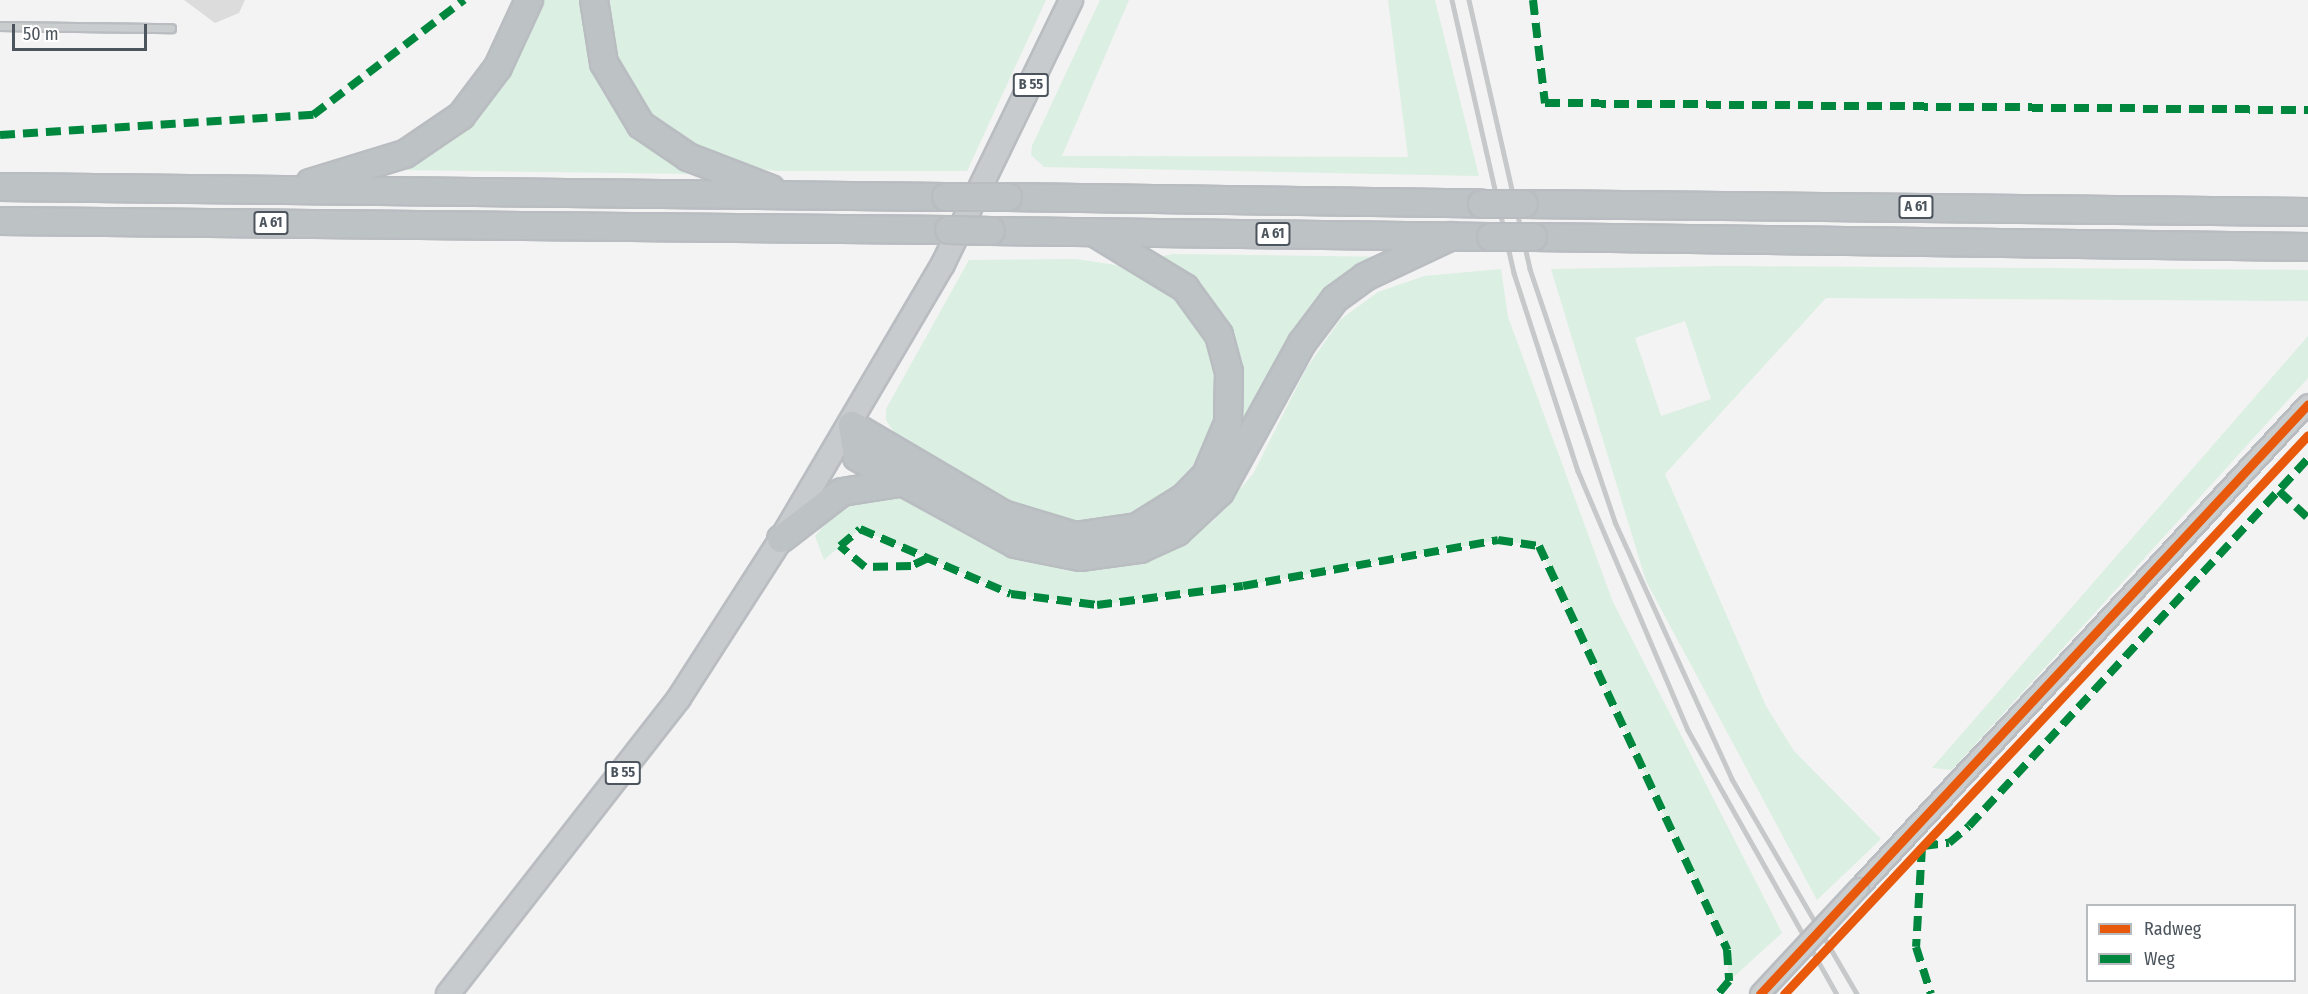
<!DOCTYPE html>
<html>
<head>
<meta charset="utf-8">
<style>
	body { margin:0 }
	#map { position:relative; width:2308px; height:994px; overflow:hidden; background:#f3f3f3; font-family:"Fira Sans Condensed",sans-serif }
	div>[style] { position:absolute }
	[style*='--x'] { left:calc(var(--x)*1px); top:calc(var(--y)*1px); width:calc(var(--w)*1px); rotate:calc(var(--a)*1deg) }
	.green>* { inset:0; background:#dbefe2 }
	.building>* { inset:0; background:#dcdcdd }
	.roads { filter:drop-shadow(2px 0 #b9bdc1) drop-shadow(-2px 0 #b9bdc1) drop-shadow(0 2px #b9bdc1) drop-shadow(0 -2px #b9bdc1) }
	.service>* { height:7px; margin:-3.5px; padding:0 3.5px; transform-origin:3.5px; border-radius:3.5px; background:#cacdce }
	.tertiary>* { height:18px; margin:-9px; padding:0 9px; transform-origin:9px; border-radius:9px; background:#cacdce }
	.primary>* { height:22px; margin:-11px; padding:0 11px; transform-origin:11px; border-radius:11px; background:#c8cbcd }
	.motorway>* { height:26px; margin:-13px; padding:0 13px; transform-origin:13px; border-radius:13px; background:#bdc2c5 }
	.rail>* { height:4.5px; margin:-2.25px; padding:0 2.25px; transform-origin:2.25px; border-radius:2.25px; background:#c6c8c9 }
	.bridges { filter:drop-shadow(2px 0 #b9bdc1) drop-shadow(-2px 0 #b9bdc1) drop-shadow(0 2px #b9bdc1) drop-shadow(0 -2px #b9bdc1) }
	.tertiary-bridge>* { height:18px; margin:-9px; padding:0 9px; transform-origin:9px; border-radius:9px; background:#cacdce }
	.motorway-bridge>* { height:26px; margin:-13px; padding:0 13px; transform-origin:13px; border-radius:13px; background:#bdc2c5 }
	.quiet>* { height:8px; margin-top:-4px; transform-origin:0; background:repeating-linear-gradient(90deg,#00873e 0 15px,transparent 0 23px) }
	.cycleway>* { height:9px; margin:-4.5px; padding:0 4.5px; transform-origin:4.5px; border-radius:4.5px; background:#e8590c }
	span { translate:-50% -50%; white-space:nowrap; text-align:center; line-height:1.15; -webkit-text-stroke:4.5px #fff; paint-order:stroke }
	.shield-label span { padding:2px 4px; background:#fff; border:2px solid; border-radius:4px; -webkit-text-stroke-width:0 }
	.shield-label { font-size:14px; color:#4c555d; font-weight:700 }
	.legend { position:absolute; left:2086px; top:904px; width:210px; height:78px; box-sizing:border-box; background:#fff; border:2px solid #b7bbbe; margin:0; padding:8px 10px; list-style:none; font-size:18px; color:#4c555d }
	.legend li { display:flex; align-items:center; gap:12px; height:30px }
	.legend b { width:30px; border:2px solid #b7bbbe }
	.scale { position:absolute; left:12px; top:24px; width:135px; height:27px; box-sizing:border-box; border:3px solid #4c555d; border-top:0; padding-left:8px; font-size:18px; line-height:21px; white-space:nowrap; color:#4c555d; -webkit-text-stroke:4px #fff; paint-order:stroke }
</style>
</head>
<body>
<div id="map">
	<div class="green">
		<i style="clip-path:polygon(539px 0,584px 0,598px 83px,624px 122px,694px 174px,393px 170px,464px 122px)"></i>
		<i style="clip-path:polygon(605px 0,1046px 0,967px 171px,777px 171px,733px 165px,696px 151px,660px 129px,630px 90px,612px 52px)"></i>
		<i style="clip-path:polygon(1100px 0,1129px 0,1062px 156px,1408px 157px,1388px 0,1435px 0,1479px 176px,1044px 167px,1031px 155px,1032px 146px)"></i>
		<i style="clip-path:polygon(1173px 254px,1391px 257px,1342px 283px,1322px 304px,1303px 330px,1235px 460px,1200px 504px,1152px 538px,1099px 550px,1033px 543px,905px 478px,910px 470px,1001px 521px,1073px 542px,1137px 535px,1192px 501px,1229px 442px,1239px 396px,1234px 361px,1215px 312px,1183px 277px,1154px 258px)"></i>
		<i style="clip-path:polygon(1076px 259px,1142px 269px,1170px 289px,1206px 326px,1224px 408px,1192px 476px,1143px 515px,1100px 527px,1034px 519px,904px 447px,886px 420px,886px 409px,969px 260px)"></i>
		<i style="clip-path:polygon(evenodd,1724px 266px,2308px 270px,2308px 301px,1826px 298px,1665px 474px,1766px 706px,1794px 751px,1881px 839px,1817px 900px,1646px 581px,1551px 269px,1724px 266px,1685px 321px,1711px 399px,1661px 416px,1635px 338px,1685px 321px)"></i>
		<i style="clip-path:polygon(1501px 269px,1508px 317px,1613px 602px,1782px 933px,1729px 981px,1727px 950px,1539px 546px,1498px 540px,1243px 586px,1097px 605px,1011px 594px,860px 529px,824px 560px,815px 536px,843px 504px,882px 490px,1164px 549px,1213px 521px,1253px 474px,1306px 369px,1340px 320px,1378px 292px,1424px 276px)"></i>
		<i style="clip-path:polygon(2308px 336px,2308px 378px,1952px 770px,1932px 768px)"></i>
	</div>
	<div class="building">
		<i style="clip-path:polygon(184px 0,245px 0,239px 13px,215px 23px)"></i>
	</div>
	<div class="roads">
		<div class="service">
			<i style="--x:0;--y:26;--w:171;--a:0.7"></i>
		</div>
		<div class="tertiary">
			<i style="--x:1859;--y:888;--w:660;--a:-47.15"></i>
		</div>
		<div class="primary">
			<i style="--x:448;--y:994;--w:375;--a:-52"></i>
			<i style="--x:679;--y:698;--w:189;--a:-57.3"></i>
			<i style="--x:781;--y:539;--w:319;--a:-59.5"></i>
			<i style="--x:943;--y:264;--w:293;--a:-64.1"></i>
		</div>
		<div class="motorway">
			<i style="--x:594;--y:0;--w:64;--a:81"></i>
			<i style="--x:604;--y:63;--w:72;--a:59.2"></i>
			<i style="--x:641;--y:125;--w:57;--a:34.2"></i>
			<i style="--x:688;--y:157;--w:89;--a:21.1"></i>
			<i style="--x:310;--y:183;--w:99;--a:-17"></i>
			<i style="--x:405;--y:154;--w:68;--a:-34.2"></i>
			<i style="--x:461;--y:116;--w:61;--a:-52.9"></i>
			<i style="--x:498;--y:67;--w:74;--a:-65.2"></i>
			<i style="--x:0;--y:187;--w:946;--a:0.61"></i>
			<i style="--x:1008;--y:197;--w:474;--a:0.8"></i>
			<i style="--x:1524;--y:204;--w:784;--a:0.58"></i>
			<i style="--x:0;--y:221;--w:949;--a:0.54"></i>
			<i style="--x:991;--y:231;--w:500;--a:0.69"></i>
			<i style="--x:1093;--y:232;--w:108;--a:31.3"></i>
			<i style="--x:1185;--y:288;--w:58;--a:54.1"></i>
			<i style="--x:1219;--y:335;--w:38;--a:75"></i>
			<i style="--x:1229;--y:372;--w:51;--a:91.1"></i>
			<i style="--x:1228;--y:423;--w:56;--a:112.9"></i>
			<i style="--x:1206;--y:475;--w:30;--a:134"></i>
			<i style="--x:1185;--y:497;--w:57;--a:148"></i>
			<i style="--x:1137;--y:527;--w:63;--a:171.7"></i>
			<i style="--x:1075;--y:536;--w:75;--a:-163"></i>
			<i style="--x:1003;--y:514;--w:175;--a:-149.5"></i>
			<i style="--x:852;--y:425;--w:32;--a:81"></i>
			<i style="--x:857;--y:457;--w:180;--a:28.8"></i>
			<i style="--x:1015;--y:544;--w:66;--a:11.3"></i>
			<i style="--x:1080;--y:557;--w:61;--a:-7.6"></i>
			<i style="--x:1140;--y:549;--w:41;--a:-24.7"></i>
			<i style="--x:1177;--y:532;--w:59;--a:-42.9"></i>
			<i style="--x:1220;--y:492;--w:170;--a:-61.2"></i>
			<i style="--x:1302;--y:343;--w:55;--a:-53.1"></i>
			<i style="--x:1335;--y:299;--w:37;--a:-36"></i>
			<i style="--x:1365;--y:277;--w:96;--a:-25.2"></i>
			<i style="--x:1533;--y:237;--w:775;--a:0.74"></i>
			<i style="--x:781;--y:539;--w:77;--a:-37.6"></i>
			<i style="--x:842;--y:492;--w:58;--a:-9"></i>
		</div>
	</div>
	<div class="rail">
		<i style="--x:1452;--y:0;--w:280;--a:77.2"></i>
		<i style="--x:1514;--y:273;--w:208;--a:72.1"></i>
		<i style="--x:1578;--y:471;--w:281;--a:67"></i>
		<i style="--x:1688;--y:730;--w:303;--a:60.6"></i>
		<i style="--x:1469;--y:0;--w:276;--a:77.2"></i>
		<i style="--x:1530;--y:269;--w:267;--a:71.4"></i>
		<i style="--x:1615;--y:522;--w:282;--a:65.5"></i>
		<i style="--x:1732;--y:779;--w:249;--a:59.8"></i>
	</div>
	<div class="bridges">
		<div class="tertiary-bridge">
			<i style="--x:1760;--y:994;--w:145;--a:-47"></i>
		</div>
		<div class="motorway-bridge">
			<i style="--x:946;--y:197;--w:62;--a:0"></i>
			<i style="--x:1482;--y:204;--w:42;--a:0"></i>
			<i style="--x:949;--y:230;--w:42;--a:1.4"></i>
			<i style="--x:1491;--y:237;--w:42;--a:0"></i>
		</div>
	</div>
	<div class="quiet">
		<i style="--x:1533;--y:0;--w:104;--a:83.4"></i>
		<i style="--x:1545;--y:103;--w:763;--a:0.53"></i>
		<i style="--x:0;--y:135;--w:314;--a:-3.7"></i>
		<i style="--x:313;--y:115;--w:190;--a:-37.3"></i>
		<i style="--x:2279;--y:491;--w:40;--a:43"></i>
		<i style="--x:928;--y:558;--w:19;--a:155"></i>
		<i style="--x:911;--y:566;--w:46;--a:178.8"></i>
		<i style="--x:865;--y:567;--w:33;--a:-140"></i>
		<i style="--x:840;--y:546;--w:26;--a:-40"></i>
		<i style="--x:860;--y:529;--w:164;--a:23.3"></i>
		<i style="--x:1011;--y:594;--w:87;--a:7.3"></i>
		<i style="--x:1097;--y:605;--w:147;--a:-7.4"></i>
		<i style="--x:1243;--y:586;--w:259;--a:-10.2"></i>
		<i style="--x:1498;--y:540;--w:41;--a:8.3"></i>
		<i style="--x:1539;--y:546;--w:446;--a:65"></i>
		<i style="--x:1727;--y:950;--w:31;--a:86"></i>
		<i style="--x:1729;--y:981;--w:17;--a:130"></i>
		<i style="--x:1923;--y:846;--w:26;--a:-7"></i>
		<i style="--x:1949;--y:843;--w:26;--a:-40"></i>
		<i style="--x:1969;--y:826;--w:500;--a:-47.3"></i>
		<i style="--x:1922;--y:847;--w:100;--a:93.4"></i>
		<i style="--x:1916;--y:947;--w:49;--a:72.3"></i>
	</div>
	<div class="cycleway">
		<i style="--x:1760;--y:994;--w:805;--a:-47.11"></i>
		<i style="--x:1784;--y:994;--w:766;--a:-46.85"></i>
	</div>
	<div class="shield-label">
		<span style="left:1031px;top:85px">B 55</span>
		<span style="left:1916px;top:207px">A 61</span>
		<span style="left:271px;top:223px">A 61</span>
		<span style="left:1273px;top:234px">A 61</span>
		<span style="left:623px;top:773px">B 55</span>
	</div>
	<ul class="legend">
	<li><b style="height:8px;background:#e8590c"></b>Radweg</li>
	<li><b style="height:8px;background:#00873e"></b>Weg</li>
	</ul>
	<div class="scale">50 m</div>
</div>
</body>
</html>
